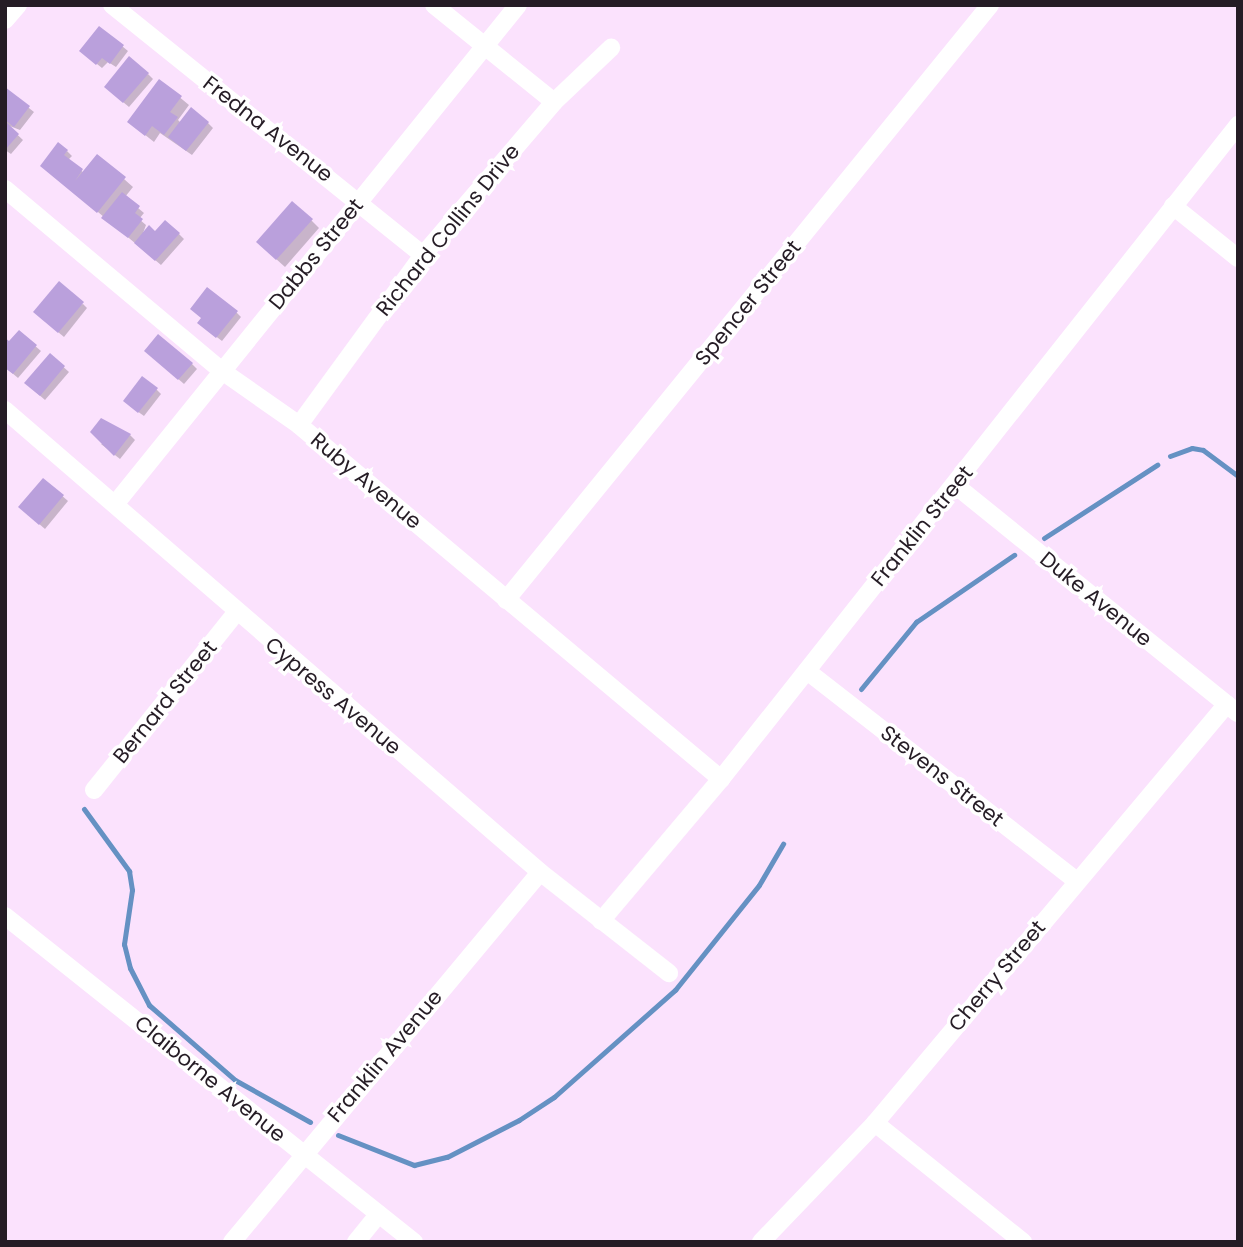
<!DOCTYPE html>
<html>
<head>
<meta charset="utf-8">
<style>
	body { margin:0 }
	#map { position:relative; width:1243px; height:1247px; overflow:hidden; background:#fbe2fd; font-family:Poppins,sans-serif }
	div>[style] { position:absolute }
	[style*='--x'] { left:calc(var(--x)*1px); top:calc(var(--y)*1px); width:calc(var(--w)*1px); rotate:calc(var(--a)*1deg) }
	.shadow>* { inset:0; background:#0003 }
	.stream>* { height:5px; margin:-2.5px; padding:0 2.5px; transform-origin:2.5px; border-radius:2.5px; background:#6591c3 }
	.building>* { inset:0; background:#baa0dc }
	.minor>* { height:18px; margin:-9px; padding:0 9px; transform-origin:9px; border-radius:9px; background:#fff }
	span { translate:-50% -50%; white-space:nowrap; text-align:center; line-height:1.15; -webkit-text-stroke:7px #fff; paint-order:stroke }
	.street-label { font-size:21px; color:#251c25 }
	.frame { position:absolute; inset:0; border:7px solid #251c25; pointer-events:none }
</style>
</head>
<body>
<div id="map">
	<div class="shadow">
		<i style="clip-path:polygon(100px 28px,128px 51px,116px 67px,108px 62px,102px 68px,87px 56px)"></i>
		<i style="clip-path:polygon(148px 74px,153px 79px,129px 107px,111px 92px)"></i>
		<i style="clip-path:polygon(160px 81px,189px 105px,178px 120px,181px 123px,208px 123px,213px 128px,192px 155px,160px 133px,154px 142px,129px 122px)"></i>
		<i style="clip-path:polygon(5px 89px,34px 112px,20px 130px,7px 125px,23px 140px,11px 154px,5px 150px)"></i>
		<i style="clip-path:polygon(67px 151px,72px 156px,68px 160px,84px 173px,98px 156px,133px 187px,125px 197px,144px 213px,139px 219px,146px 225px,142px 236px,179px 234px,184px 239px,161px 265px,48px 170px)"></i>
		<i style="clip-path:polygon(311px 220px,319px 228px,285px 267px,266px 250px)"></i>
		<i style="clip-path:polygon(83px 304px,87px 308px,64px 337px,40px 317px)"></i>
		<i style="clip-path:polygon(236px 312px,241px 317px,222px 341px,205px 328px)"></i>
		<i style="clip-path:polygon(19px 332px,41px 351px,18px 378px,5px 367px,10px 344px)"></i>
		<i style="clip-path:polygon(50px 355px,69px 372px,45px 400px,31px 388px)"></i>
		<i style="clip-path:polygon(151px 355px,192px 364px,197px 369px,184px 384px)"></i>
		<i style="clip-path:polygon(156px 389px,161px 394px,144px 416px,130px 406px)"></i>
		<i style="clip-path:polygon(130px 435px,135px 440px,120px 459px,101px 444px)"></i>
		<i style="clip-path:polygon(44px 480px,68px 501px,45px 529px,25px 512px)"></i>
	</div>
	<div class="stream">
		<i style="--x:1170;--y:456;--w:23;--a:-20"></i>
		<i style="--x:1192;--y:448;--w:11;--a:10"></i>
		<i style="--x:1203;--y:450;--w:44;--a:36.6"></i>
		<i style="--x:1044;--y:538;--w:135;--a:-32.9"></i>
		<i style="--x:861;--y:689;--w:87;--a:-50.6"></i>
		<i style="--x:916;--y:622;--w:119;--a:-34.4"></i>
		<i style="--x:84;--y:809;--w:77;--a:54"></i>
		<i style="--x:129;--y:871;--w:19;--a:81"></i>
		<i style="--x:132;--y:890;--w:55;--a:98.4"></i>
		<i style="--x:124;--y:944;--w:25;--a:76"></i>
		<i style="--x:130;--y:968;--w:42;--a:62.8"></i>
		<i style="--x:149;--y:1005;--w:114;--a:41.1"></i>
		<i style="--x:235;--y:1080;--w:86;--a:29.2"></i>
		<i style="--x:338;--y:1135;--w:82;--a:21.5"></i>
		<i style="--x:414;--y:1165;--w:34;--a:-14"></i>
		<i style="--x:447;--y:1157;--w:81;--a:-27.2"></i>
		<i style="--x:519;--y:1120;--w:42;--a:-33.3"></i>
		<i style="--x:554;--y:1097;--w:162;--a:-41.5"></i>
		<i style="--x:675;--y:990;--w:134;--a:-51.3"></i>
		<i style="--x:759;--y:885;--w:48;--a:-59.7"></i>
	</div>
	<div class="building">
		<i style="clip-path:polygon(99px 26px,124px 45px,110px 64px,102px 58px,96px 65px,79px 51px)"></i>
		<i style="clip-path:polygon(129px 56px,149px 73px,123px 103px,104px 87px)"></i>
		<i style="clip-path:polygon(159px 79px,182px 96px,170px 112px,178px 117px,164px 135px,152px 126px,145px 136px,127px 122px)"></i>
		<i style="clip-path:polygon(5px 87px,30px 106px,14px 127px,5px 120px)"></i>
		<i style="clip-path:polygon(191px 107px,209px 122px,186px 151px,168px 137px)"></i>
		<i style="clip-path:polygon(5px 121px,19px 134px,5px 150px)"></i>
		<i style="clip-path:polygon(58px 142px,68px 150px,64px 155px,83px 169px,75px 181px,97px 154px,126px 177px,97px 213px,40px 166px)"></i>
		<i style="clip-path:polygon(122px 192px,140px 206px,135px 213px,143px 219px,128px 238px,101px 218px)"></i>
		<i style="clip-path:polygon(292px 201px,313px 219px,276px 260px,256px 242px)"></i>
		<i style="clip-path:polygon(165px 220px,180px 233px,155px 261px,134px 243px,149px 225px,155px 231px)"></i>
		<i style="clip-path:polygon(59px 281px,84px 302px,58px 333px,33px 312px)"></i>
		<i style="clip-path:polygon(207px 287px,238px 311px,216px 338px,197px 323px,201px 318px,190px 309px)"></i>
		<i style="clip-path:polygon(19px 330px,37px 345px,13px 374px,5px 368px,5px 338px,9px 341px)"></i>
		<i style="clip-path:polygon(158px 334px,193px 363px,178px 380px,144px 351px)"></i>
		<i style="clip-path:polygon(50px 353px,65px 366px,40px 396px,24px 383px)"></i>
		<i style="clip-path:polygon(142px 376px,158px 388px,138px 413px,123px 401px)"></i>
		<i style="clip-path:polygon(101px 418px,131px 434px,114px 456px,90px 432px)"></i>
		<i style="clip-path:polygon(43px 478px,64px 495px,39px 525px,18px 507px)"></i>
	</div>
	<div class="minor">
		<i style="--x:112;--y:5;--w:399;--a:38.8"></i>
		<i style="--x:434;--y:5;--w:154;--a:38.9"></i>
		<i style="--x:5;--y:20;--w:20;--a:-49"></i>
		<i style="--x:5;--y:189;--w:283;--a:40"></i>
		<i style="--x:222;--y:371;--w:94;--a:35"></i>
		<i style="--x:299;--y:425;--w:551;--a:39.99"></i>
		<i style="--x:1173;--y:206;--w:83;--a:38.7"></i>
		<i style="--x:5;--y:410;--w:707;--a:40.81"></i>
		<i style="--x:540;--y:872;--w:164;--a:38.1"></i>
		<i style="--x:299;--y:425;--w:210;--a:-53.9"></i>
		<i style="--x:423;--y:255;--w:201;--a:-49.4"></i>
		<i style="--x:554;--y:102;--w:79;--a:-43.5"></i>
		<i style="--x:955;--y:485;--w:363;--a:38.9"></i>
		<i style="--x:116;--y:503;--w:640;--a:-51.09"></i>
		<i style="--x:506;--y:600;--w:767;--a:-50.87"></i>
		<i style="--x:807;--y:671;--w:342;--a:37.9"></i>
		<i style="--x:94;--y:790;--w:227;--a:-51.3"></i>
		<i style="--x:5;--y:916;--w:523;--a:38.56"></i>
		<i style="--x:601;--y:921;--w:186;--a:-49.8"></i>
		<i style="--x:721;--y:779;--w:834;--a:-51.67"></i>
		<i style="--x:875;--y:1123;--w:190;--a:38.8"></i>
		<i style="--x:232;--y:1242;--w:481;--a:-50.2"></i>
		<i style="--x:356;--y:1242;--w:36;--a:-51"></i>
		<i style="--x:761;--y:1242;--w:165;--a:-46.2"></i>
		<i style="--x:875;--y:1123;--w:547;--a:-49.97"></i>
	</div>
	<div class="street-label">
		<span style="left:268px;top:129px;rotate:38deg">Fredna Avenue</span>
		<span style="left:448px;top:230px;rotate:-51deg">Richard Collins Drive</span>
		<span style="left:316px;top:254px;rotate:-51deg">Dabbs Street</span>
		<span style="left:748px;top:303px;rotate:-51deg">Spencer Street</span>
		<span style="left:366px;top:481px;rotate:40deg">Ruby Avenue</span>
		<span style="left:922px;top:526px;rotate:-51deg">Franklin Street</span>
		<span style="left:1096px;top:599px;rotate:39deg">Duke Avenue</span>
		<span style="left:333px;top:696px;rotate:40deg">Cypress Avenue</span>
		<span style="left:165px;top:702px;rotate:-51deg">Bernard Street</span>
		<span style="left:942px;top:776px;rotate:38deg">Stevens Street</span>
		<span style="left:997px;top:976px;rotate:-50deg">Cherry Street</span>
		<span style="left:385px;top:1056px;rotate:-50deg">Franklin Avenue</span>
		<span style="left:210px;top:1079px;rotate:39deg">Claiborne Avenue</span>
	</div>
	<div class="frame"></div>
</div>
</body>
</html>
